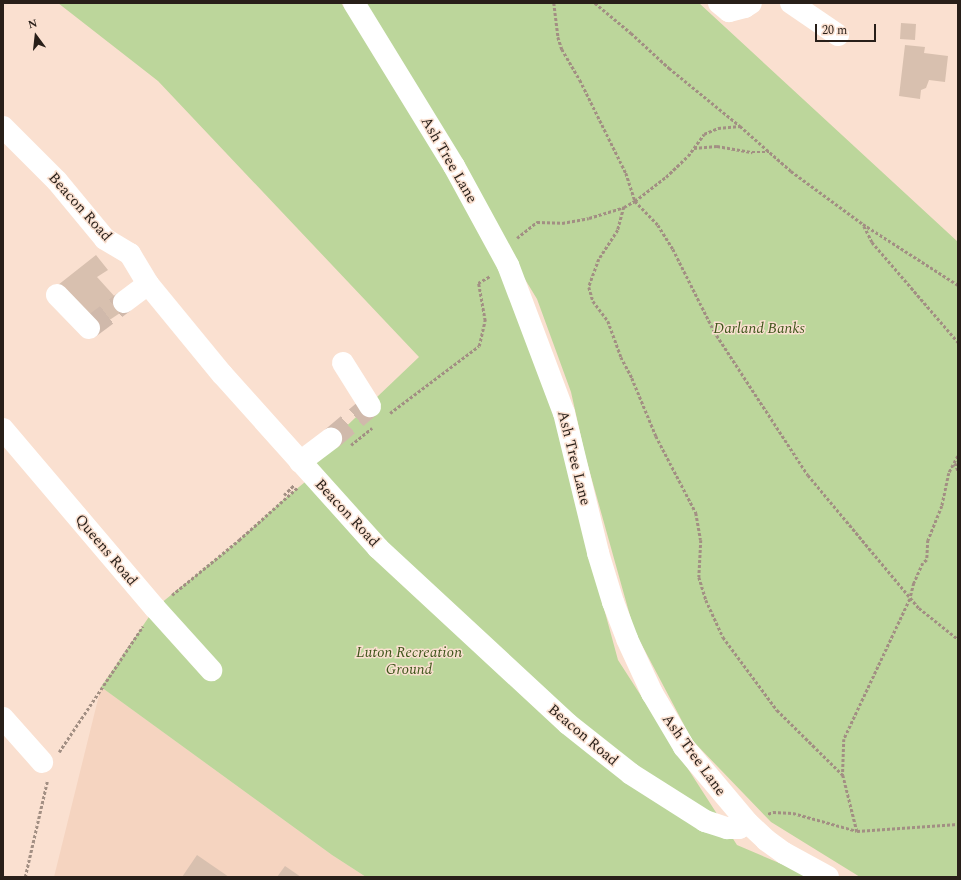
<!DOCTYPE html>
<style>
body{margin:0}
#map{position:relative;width:961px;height:880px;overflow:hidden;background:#fae0d0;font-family:Spectral,serif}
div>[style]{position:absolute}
.built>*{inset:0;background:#f5d4c0}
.green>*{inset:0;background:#bcd69b}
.building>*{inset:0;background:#d8c0af}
.minor-tunnel>*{height:22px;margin-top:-11px;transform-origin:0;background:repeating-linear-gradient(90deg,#d0b9ab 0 22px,transparent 0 33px)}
.path>*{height:2.5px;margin-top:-1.25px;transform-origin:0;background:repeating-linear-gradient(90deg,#a28f83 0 3px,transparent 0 5px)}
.minor>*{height:22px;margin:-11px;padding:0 11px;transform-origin:11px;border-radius:11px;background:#fff}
span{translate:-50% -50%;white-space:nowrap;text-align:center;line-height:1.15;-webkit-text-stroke:3px #fae0d0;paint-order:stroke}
.street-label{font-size:15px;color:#281f19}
.park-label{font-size:15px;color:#3f551b;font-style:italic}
.frame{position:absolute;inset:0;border:4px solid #281f19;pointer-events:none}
.north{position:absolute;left:16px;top:16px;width:40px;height:40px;-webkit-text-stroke:3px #fae0d0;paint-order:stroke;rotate:345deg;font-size:11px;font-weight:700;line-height:16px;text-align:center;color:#281f19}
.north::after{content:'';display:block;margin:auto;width:14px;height:18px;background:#281f19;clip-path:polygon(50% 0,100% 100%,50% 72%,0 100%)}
.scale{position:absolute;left:815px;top:24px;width:61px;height:18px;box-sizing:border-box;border:2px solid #281f19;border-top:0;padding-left:5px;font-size:12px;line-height:14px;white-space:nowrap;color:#281f19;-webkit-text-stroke:3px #fae0d0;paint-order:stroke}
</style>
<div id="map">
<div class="built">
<div style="clip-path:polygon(101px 687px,332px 855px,366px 877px,54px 877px)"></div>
</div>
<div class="green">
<div style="clip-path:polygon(58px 3px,341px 3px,454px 166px,552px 380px,578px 513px,618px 660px,737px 845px,812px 877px,366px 877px,332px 855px,101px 687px,155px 608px,239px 540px,283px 500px,321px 469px,312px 459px,419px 357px,158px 81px)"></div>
<div style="clip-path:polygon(357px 3px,699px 3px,958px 242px,958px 877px,860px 877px,771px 822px,692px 740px,634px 630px,585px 455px,571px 392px,537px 299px)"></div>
</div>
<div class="building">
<div style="clip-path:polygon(901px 23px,916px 24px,915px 40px,900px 39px)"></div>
<div style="clip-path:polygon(905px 45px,925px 47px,924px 53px,948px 56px,945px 82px,929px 80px,926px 88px,921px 90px,920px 99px,899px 96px)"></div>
<div style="clip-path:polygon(96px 255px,108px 270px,97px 277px,126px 309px,99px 327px,58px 285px)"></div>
<div style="clip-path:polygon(197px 855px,229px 877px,182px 877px)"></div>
<div style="clip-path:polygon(285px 866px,301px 877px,277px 877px)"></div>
</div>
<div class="minor-tunnel">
<div style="left:89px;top:328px;width:44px;rotate:-36.6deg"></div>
<div style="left:331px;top:439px;width:51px;rotate:-40.2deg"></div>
</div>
<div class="path">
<div style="left:554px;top:3px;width:34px;rotate:83deg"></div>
<div style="left:558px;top:37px;width:13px;rotate:72deg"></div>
<div style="left:562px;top:49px;width:36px;rotate:60deg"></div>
<div style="left:580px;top:80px;width:104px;rotate:63.7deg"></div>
<div style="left:626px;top:173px;width:29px;rotate:72deg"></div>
<div style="left:635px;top:201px;width:33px;rotate:46deg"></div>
<div style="left:658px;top:225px;width:28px;rotate:58deg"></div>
<div style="left:673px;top:249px;width:92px;rotate:63.4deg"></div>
<div style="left:714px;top:331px;width:172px;rotate:56.9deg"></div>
<div style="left:808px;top:475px;width:173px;rotate:50.2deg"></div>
<div style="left:919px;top:608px;width:50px;rotate:38.5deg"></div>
<div style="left:595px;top:3px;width:47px;rotate:39.8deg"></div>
<div style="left:631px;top:33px;width:52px;rotate:42.6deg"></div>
<div style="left:669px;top:68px;width:92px;rotate:39.2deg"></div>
<div style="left:740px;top:126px;width:68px;rotate:41.4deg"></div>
<div style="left:791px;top:171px;width:89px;rotate:36.4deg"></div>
<div style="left:863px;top:224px;width:113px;rotate:32.7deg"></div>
<div style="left:694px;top:148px;width:23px;rotate:-5deg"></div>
<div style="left:717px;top:146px;width:36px;rotate:10deg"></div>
<div style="left:752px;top:152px;width:17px"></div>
<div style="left:624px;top:207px;width:24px;rotate:105deg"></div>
<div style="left:618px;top:230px;width:35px;rotate:123deg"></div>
<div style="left:599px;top:259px;width:30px;rotate:110deg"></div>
<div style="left:589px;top:287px;width:15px;rotate:74deg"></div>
<div style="left:593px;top:301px;width:25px;rotate:53deg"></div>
<div style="left:608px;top:321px;width:38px;rotate:70deg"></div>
<div style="left:621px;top:357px;width:24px;rotate:62deg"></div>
<div style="left:632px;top:378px;width:63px;rotate:67.5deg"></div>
<div style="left:656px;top:436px;width:87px;rotate:62.5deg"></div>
<div style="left:696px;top:513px;width:27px;rotate:80deg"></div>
<div style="left:701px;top:540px;width:37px;rotate:93deg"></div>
<div style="left:699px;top:577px;width:24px;rotate:73deg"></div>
<div style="left:706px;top:600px;width:41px;rotate:65.3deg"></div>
<div style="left:723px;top:637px;width:91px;rotate:53.5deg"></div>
<div style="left:777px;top:710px;width:93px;rotate:44.6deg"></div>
<div style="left:864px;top:226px;width:18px;rotate:63deg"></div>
<div style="left:872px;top:242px;width:132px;rotate:49.3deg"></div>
<div style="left:517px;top:238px;width:26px;rotate:-39deg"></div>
<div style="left:537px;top:222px;width:25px;rotate:2deg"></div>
<div style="left:562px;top:223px;width:27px;rotate:-10deg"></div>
<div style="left:589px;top:218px;width:37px;rotate:-17deg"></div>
<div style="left:624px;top:207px;width:13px;rotate:-29deg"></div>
<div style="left:635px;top:201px;width:39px;rotate:-38deg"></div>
<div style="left:666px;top:177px;width:30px;rotate:-44deg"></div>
<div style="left:688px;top:156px;width:27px;rotate:-54deg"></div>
<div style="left:704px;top:134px;width:15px;rotate:-23deg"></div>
<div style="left:718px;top:128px;width:22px;rotate:-5deg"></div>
<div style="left:390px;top:413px;width:111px;rotate:-37deg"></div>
<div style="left:479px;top:346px;width:26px;rotate:-77deg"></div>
<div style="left:485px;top:321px;width:39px;rotate:-100deg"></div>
<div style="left:478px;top:283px;width:14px;rotate:-30deg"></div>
<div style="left:351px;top:445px;width:27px;rotate:-39deg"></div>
<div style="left:958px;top:456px;width:19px;rotate:118deg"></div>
<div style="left:949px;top:473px;width:34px;rotate:102deg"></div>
<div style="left:942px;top:506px;width:37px;rotate:112deg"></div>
<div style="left:928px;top:540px;width:20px;rotate:93deg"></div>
<div style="left:927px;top:560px;width:5px;rotate:143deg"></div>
<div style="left:923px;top:563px;width:22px;rotate:114deg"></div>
<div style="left:914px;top:583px;width:16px;rotate:104deg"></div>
<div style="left:910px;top:599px;width:155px;rotate:115.2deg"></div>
<div style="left:844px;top:739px;width:36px;rotate:92deg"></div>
<div style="left:843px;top:775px;width:58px;rotate:76deg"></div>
<div style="left:857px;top:831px;width:101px;rotate:-4deg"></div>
<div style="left:955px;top:463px;width:8px;rotate:67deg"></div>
<div style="left:284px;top:495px;width:14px;rotate:-45deg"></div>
<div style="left:172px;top:595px;width:87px;rotate:-39.4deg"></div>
<div style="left:239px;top:540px;width:78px;rotate:-41.9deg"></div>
<div style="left:59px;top:752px;width:151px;rotate:-56.3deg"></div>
<div style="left:768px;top:814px;width:5px;rotate:-22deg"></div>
<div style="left:773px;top:812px;width:20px;rotate:3deg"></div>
<div style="left:793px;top:813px;width:66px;rotate:15.7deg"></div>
<div style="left:25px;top:877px;width:98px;rotate:-77deg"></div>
</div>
<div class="minor">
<div style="left:354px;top:3px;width:191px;rotate:58.5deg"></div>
<div style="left:454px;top:166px;width:113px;rotate:61.4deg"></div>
<div style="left:508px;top:265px;width:158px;rotate:69.3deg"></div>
<div style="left:564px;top:413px;width:144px;rotate:76.3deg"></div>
<div style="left:598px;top:553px;width:51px;rotate:73deg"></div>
<div style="left:613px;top:602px;width:40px;rotate:69deg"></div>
<div style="left:627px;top:639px;width:60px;rotate:65.2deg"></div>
<div style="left:652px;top:693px;width:63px;rotate:59.3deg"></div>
<div style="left:684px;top:747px;width:99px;rotate:49.9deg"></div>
<div style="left:748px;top:823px;width:25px;rotate:43deg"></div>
<div style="left:766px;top:840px;width:22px;rotate:36deg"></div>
<div style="left:784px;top:853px;width:50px;rotate:28.6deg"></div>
<div style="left:719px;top:3px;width:13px;rotate:39deg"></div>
<div style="left:729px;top:11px;width:16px;rotate:-14deg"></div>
<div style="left:745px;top:7px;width:7px;rotate:-34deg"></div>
<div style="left:791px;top:3px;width:57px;rotate:34.2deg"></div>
<div style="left:3px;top:127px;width:76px;rotate:45deg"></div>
<div style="left:57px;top:181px;width:75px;rotate:50.4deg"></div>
<div style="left:105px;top:239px;width:29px;rotate:31deg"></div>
<div style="left:130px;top:254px;width:35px;rotate:59deg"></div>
<div style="left:148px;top:284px;width:117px;rotate:50.6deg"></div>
<div style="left:222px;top:374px;width:234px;rotate:48.1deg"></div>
<div style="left:378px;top:548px;width:259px;rotate:42.8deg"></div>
<div style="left:568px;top:724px;width:80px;rotate:38.4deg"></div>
<div style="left:631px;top:774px;width:88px;rotate:32.4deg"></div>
<div style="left:705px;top:821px;width:23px;rotate:18deg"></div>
<div style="left:727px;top:828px;width:12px"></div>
<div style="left:739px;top:828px;width:10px;rotate:-29deg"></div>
<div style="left:57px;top:295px;width:46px;rotate:45.9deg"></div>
<div style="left:124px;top:302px;width:30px;rotate:-37deg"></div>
<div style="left:343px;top:363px;width:51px;rotate:57.9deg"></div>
<div style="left:3px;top:429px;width:235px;rotate:49.7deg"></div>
<div style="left:155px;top:608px;width:84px;rotate:47.9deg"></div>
<div style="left:300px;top:462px;width:39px;rotate:-37deg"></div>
<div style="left:3px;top:718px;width:59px;rotate:48.4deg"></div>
</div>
<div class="street-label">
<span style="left:449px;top:160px;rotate:60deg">Ash Tree Lane</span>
<span style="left:80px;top:207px;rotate:48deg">Beacon Road</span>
<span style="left:574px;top:458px;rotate:76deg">Ash Tree Lane</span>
<span style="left:347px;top:513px;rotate:47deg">Beacon Road</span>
<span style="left:106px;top:550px;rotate:50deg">Queens Road</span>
<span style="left:583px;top:735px;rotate:40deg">Beacon Road</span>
<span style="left:694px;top:755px;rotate:54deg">Ash Tree Lane</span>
</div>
<div class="park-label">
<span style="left:759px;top:329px">Darland Banks</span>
<span style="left:409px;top:661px">Luton Recreation<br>Ground</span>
</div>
<div class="frame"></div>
<div class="north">N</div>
<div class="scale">20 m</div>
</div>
